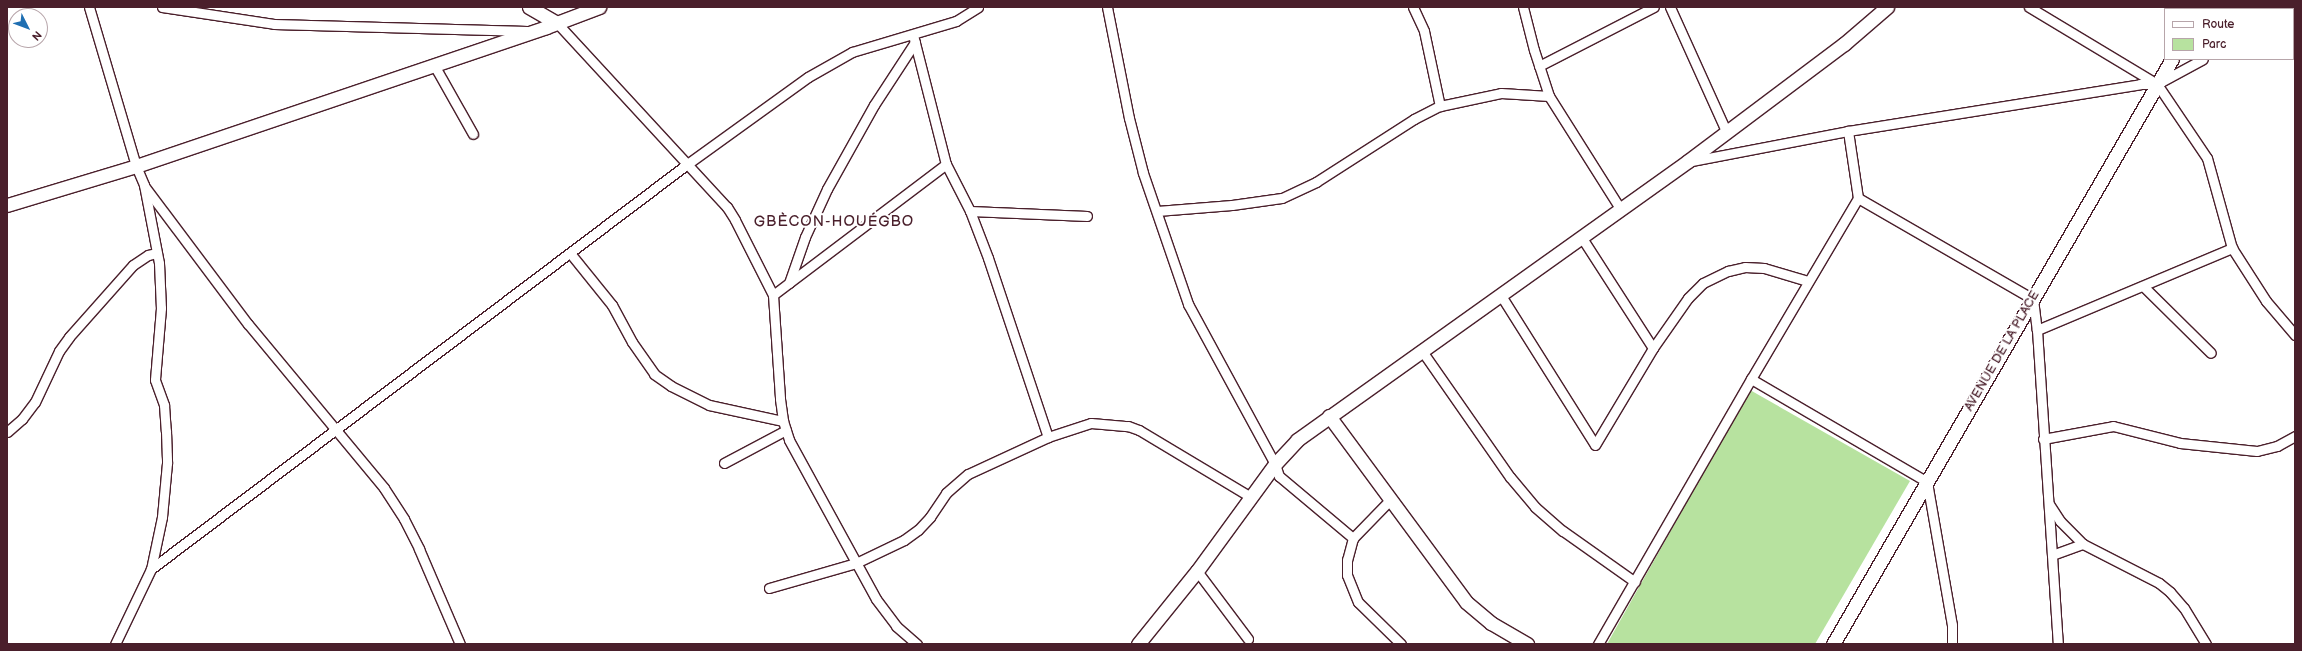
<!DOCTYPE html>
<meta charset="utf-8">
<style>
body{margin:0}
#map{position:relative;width:2302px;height:651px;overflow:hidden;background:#fff;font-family:"Balsamiq Sans",sans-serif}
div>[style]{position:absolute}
.green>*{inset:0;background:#b7e29f}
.roads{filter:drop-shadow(1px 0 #4a1f2b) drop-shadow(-1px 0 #4a1f2b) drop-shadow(0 1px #4a1f2b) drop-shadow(0 -1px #4a1f2b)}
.street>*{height:9px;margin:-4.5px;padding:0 4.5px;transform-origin:4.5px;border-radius:4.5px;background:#fff}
.secondary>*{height:13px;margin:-6.5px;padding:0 6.5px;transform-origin:6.5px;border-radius:6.5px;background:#fff}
span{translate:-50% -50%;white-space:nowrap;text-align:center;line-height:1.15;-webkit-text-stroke:4px #fff;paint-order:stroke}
.street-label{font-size:13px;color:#4a1f2b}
.quarter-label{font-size:15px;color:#4a1f2b;letter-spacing:1px}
.frame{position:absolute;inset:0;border:8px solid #4a1f2b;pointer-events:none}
.legend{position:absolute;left:2164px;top:8px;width:130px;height:52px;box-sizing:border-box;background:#fff;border:1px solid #b7a5aa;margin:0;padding:5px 7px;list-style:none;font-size:12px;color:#4a1f2b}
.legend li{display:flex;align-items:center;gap:8px;height:20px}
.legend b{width:20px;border:1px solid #b7a5aa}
.north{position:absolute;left:8px;top:8px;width:40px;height:40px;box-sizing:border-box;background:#fff;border:1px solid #b7a5aa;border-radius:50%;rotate:132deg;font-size:11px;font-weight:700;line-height:16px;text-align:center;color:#4a1f2b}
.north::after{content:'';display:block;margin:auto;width:14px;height:18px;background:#1f6fb2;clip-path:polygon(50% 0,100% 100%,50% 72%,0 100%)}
</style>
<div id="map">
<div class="green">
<div style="clip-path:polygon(1750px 390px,1910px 481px,1815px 644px,1607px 644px)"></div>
</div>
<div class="roads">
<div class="street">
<div style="left:89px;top:7px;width:166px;rotate:73.5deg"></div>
<div style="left:136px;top:166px;width:21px;rotate:67deg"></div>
<div style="left:144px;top:185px;width:79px;rotate:79.1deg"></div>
<div style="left:159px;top:263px;width:45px;rotate:87.5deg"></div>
<div style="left:161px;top:308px;width:72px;rotate:94.8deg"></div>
<div style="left:155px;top:380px;width:27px;rotate:70deg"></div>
<div style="left:164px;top:405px;width:26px;rotate:86deg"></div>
<div style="left:166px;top:431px;width:32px;rotate:88deg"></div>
<div style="left:167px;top:463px;width:54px;rotate:95.3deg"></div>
<div style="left:162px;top:517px;width:53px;rotate:101.9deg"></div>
<div style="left:151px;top:569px;width:83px;rotate:115.6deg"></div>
<div style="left:162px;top:7px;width:113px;rotate:8.6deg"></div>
<div style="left:274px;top:24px;width:253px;rotate:1.6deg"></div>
<div style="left:1107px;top:7px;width:113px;rotate:78.8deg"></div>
<div style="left:1129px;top:118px;width:57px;rotate:75.7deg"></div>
<div style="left:1143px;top:173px;width:139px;rotate:71deg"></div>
<div style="left:1188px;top:304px;width:182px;rotate:61.5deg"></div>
<div style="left:1275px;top:464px;width:13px;rotate:72deg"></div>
<div style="left:1279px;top:476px;width:97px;rotate:40deg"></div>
<div style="left:1413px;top:7px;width:26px;rotate:65deg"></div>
<div style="left:1424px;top:31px;width:77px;rotate:78deg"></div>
<div style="left:1523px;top:7px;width:44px;rotate:75.7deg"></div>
<div style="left:1534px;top:50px;width:48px;rotate:71.9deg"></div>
<div style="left:1549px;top:96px;width:135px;rotate:57.7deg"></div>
<div style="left:1670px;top:7px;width:136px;rotate:65.7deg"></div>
<div style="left:2029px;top:7px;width:149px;rotate:31deg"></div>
<div style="left:2157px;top:84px;width:89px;rotate:56deg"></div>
<div style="left:2207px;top:158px;width:93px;rotate:74.5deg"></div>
<div style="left:2232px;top:248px;width:63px;rotate:57.3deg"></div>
<div style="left:2266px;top:301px;width:45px;rotate:49.5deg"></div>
<div style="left:2293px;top:10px;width:2px;rotate:-27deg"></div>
<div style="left:557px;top:23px;width:251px;rotate:47.3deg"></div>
<div style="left:727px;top:207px;width:15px;rotate:58deg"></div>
<div style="left:735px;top:220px;width:84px;rotate:63.1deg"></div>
<div style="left:773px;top:295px;width:104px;rotate:86.1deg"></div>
<div style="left:780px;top:399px;width:22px;rotate:82deg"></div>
<div style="left:783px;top:421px;width:20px;rotate:72deg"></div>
<div style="left:789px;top:440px;width:181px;rotate:61.3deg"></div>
<div style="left:876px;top:599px;width:34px;rotate:53deg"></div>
<div style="left:896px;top:626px;width:28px;rotate:41deg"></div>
<div style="left:913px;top:35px;width:133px;rotate:75.7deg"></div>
<div style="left:946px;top:164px;width:53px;rotate:62.9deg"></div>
<div style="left:970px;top:211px;width:50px;rotate:69deg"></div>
<div style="left:988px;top:258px;width:189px;rotate:71.5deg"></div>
<div style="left:434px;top:65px;width:79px;rotate:60.5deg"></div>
<div style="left:1539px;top:66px;width:129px;rotate:-27.2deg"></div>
<div style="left:1692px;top:161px;width:159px;rotate:-10.9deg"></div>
<div style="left:1848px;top:131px;width:296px;rotate:-9.1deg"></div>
<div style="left:2140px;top:84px;width:17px"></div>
<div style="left:2157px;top:84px;width:52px;rotate:-28.5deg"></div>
<div style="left:145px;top:187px;width:171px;rotate:53.1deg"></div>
<div style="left:248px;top:324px;width:213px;rotate:50.3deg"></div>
<div style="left:384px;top:488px;width:37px;rotate:57deg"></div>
<div style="left:404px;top:519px;width:34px;rotate:63deg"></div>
<div style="left:419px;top:549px;width:103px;rotate:66.7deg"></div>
<div style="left:1858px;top:198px;width:202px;rotate:30deg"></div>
<div style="left:2033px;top:299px;width:31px;rotate:83deg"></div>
<div style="left:2037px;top:330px;width:315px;rotate:86.2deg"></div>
<div style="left:970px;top:211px;width:117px;rotate:2.4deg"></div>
<div style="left:1157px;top:211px;width:75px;rotate:-4.6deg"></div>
<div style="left:1232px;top:205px;width:50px;rotate:-8deg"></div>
<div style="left:1282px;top:198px;width:38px;rotate:-25deg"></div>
<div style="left:1316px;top:182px;width:117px;rotate:-32.7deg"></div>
<div style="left:1414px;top:119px;width:29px;rotate:-27deg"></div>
<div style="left:1440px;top:106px;width:62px;rotate:-12deg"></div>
<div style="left:1501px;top:93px;width:48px;rotate:3.6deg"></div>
<div style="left:1582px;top:238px;width:131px;rotate:57.2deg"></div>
<div style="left:570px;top:253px;width:67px;rotate:51.1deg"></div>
<div style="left:612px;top:305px;width:42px;rotate:61.6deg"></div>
<div style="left:632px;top:342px;width:39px;rotate:55deg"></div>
<div style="left:654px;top:374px;width:21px;rotate:35deg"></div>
<div style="left:671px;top:386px;width:42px;rotate:26.6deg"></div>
<div style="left:709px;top:405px;width:76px;rotate:12.2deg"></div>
<div style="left:789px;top:283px;width:49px;rotate:-70.8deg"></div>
<div style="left:805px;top:237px;width:53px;rotate:-65.4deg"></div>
<div style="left:827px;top:189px;width:96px;rotate:-60.8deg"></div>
<div style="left:874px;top:105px;width:75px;rotate:-56.9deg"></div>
<div style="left:2143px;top:286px;width:95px;rotate:44.6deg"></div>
<div style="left:1500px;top:294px;width:178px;rotate:57.8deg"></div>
<div style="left:1595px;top:445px;width:113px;rotate:-59.1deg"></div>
<div style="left:1653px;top:348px;width:61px;rotate:-55deg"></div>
<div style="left:1688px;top:298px;width:21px;rotate:-45deg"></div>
<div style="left:1703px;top:283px;width:28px;rotate:-26deg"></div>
<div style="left:1728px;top:271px;width:17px;rotate:-13deg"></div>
<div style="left:1745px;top:267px;width:19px;rotate:3deg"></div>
<div style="left:1764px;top:268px;width:46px;rotate:16.5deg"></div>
<div style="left:773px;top:295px;width:217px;rotate:-37.1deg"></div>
<div style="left:2037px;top:330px;width:212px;rotate:-22.8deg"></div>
<div style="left:1422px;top:351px;width:154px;rotate:55.1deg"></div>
<div style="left:1510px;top:477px;width:39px;rotate:50deg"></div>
<div style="left:1535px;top:507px;width:37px;rotate:41deg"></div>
<div style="left:1563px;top:531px;width:88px;rotate:35.3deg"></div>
<div style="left:1751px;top:379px;width:204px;rotate:30.3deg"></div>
<div style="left:1927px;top:482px;width:145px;rotate:80.1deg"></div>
<div style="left:1952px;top:625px;width:19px;rotate:90deg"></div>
<div style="left:7px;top:432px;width:20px;rotate:-41deg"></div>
<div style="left:22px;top:419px;width:21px;rotate:-53deg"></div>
<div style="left:35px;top:402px;width:56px;rotate:-64.8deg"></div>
<div style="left:59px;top:351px;width:17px;rotate:-54deg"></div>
<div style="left:69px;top:337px;width:96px;rotate:-48.4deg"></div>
<div style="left:133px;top:265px;width:18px;rotate:-34deg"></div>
<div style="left:148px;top:255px;width:9px;rotate:-13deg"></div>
<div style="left:2043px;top:439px;width:71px;rotate:-10.5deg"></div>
<div style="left:2113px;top:426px;width:69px;rotate:14.2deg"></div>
<div style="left:2180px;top:443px;width:77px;rotate:5.9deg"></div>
<div style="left:2257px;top:451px;width:21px;rotate:-14deg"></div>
<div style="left:2277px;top:446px;width:21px;rotate:-29deg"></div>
<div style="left:724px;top:463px;width:70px;rotate:-28deg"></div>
<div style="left:1390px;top:500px;width:53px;rotate:134.2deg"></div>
<div style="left:1353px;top:538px;width:23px;rotate:105deg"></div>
<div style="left:1347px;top:560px;width:15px;rotate:90deg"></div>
<div style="left:1347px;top:575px;width:29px;rotate:68deg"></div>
<div style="left:1358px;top:602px;width:60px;rotate:44.3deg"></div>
<div style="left:2049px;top:504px;width:20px;rotate:57deg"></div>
<div style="left:2060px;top:521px;width:33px;rotate:45deg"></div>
<div style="left:2083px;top:544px;width:85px;rotate:27.2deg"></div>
<div style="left:2159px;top:583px;width:14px;rotate:39deg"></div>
<div style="left:2170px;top:592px;width:21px;rotate:49deg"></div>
<div style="left:2184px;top:608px;width:42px;rotate:58.6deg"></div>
<div style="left:2052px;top:555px;width:33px;rotate:-20deg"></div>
<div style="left:151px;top:569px;width:670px;rotate:-37.06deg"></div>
<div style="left:686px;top:165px;width:150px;rotate:-35.8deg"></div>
<div style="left:808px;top:77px;width:51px;rotate:-29.6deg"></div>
<div style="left:852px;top:52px;width:109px;rotate:-16.6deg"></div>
<div style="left:956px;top:21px;width:26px;rotate:-32deg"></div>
<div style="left:1197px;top:571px;width:85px;rotate:53.1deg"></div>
<div style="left:769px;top:588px;width:91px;rotate:-16deg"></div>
<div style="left:856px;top:563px;width:53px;rotate:-25.6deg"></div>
<div style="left:904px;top:540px;width:17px;rotate:-36deg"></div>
<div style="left:918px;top:530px;width:18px;rotate:-47deg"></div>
<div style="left:930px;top:517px;width:29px;rotate:-56deg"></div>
<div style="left:946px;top:493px;width:29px;rotate:-41deg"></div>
<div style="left:968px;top:474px;width:88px;rotate:-24.8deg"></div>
<div style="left:1048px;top:437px;width:45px;rotate:-18deg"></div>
<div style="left:1091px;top:423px;width:37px;rotate:5deg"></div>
<div style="left:1128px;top:426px;width:12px;rotate:20deg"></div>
<div style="left:1139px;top:430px;width:131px;rotate:30.9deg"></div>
<div style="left:1598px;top:644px;width:306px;rotate:-60deg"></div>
<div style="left:1751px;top:379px;width:210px;rotate:-59.4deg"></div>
<div style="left:1858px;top:198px;width:68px;rotate:-98.5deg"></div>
</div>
<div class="secondary">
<div style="left:529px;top:7px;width:32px;rotate:30deg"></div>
<div style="left:2201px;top:9px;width:2px;rotate:-63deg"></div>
<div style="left:7px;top:205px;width:135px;rotate:-16.8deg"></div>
<div style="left:136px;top:166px;width:433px;rotate:-18.7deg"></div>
<div style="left:546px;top:27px;width:57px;rotate:-20.7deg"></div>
<div style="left:1329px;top:416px;width:231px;rotate:53.6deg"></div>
<div style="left:1466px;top:602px;width:33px;rotate:40deg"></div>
<div style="left:1491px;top:623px;width:42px;rotate:30.3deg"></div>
<div style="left:1138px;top:644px;width:94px;rotate:-51.1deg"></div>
<div style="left:1197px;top:571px;width:132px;rotate:-53.9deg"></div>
<div style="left:1275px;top:464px;width:33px;rotate:-47deg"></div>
<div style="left:1297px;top:440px;width:480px;rotate:-35.5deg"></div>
<div style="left:1688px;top:161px;width:195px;rotate:-36.9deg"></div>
<div style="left:1844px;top:44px;width:57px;rotate:-40.7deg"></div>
<div style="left:1833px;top:644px;width:676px;rotate:-59.91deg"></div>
</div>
</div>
<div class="street-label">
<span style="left:2002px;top:351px;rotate:-60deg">AVENUE DE LA PLACE</span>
</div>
<div class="quarter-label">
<span style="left:834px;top:222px">GBÈCON-HOUÉGBO</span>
</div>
<div class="frame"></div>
<ul class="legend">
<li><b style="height:5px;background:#fff"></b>Route</li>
<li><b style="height:11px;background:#b7e29f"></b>Parc</li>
</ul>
<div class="north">N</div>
</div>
